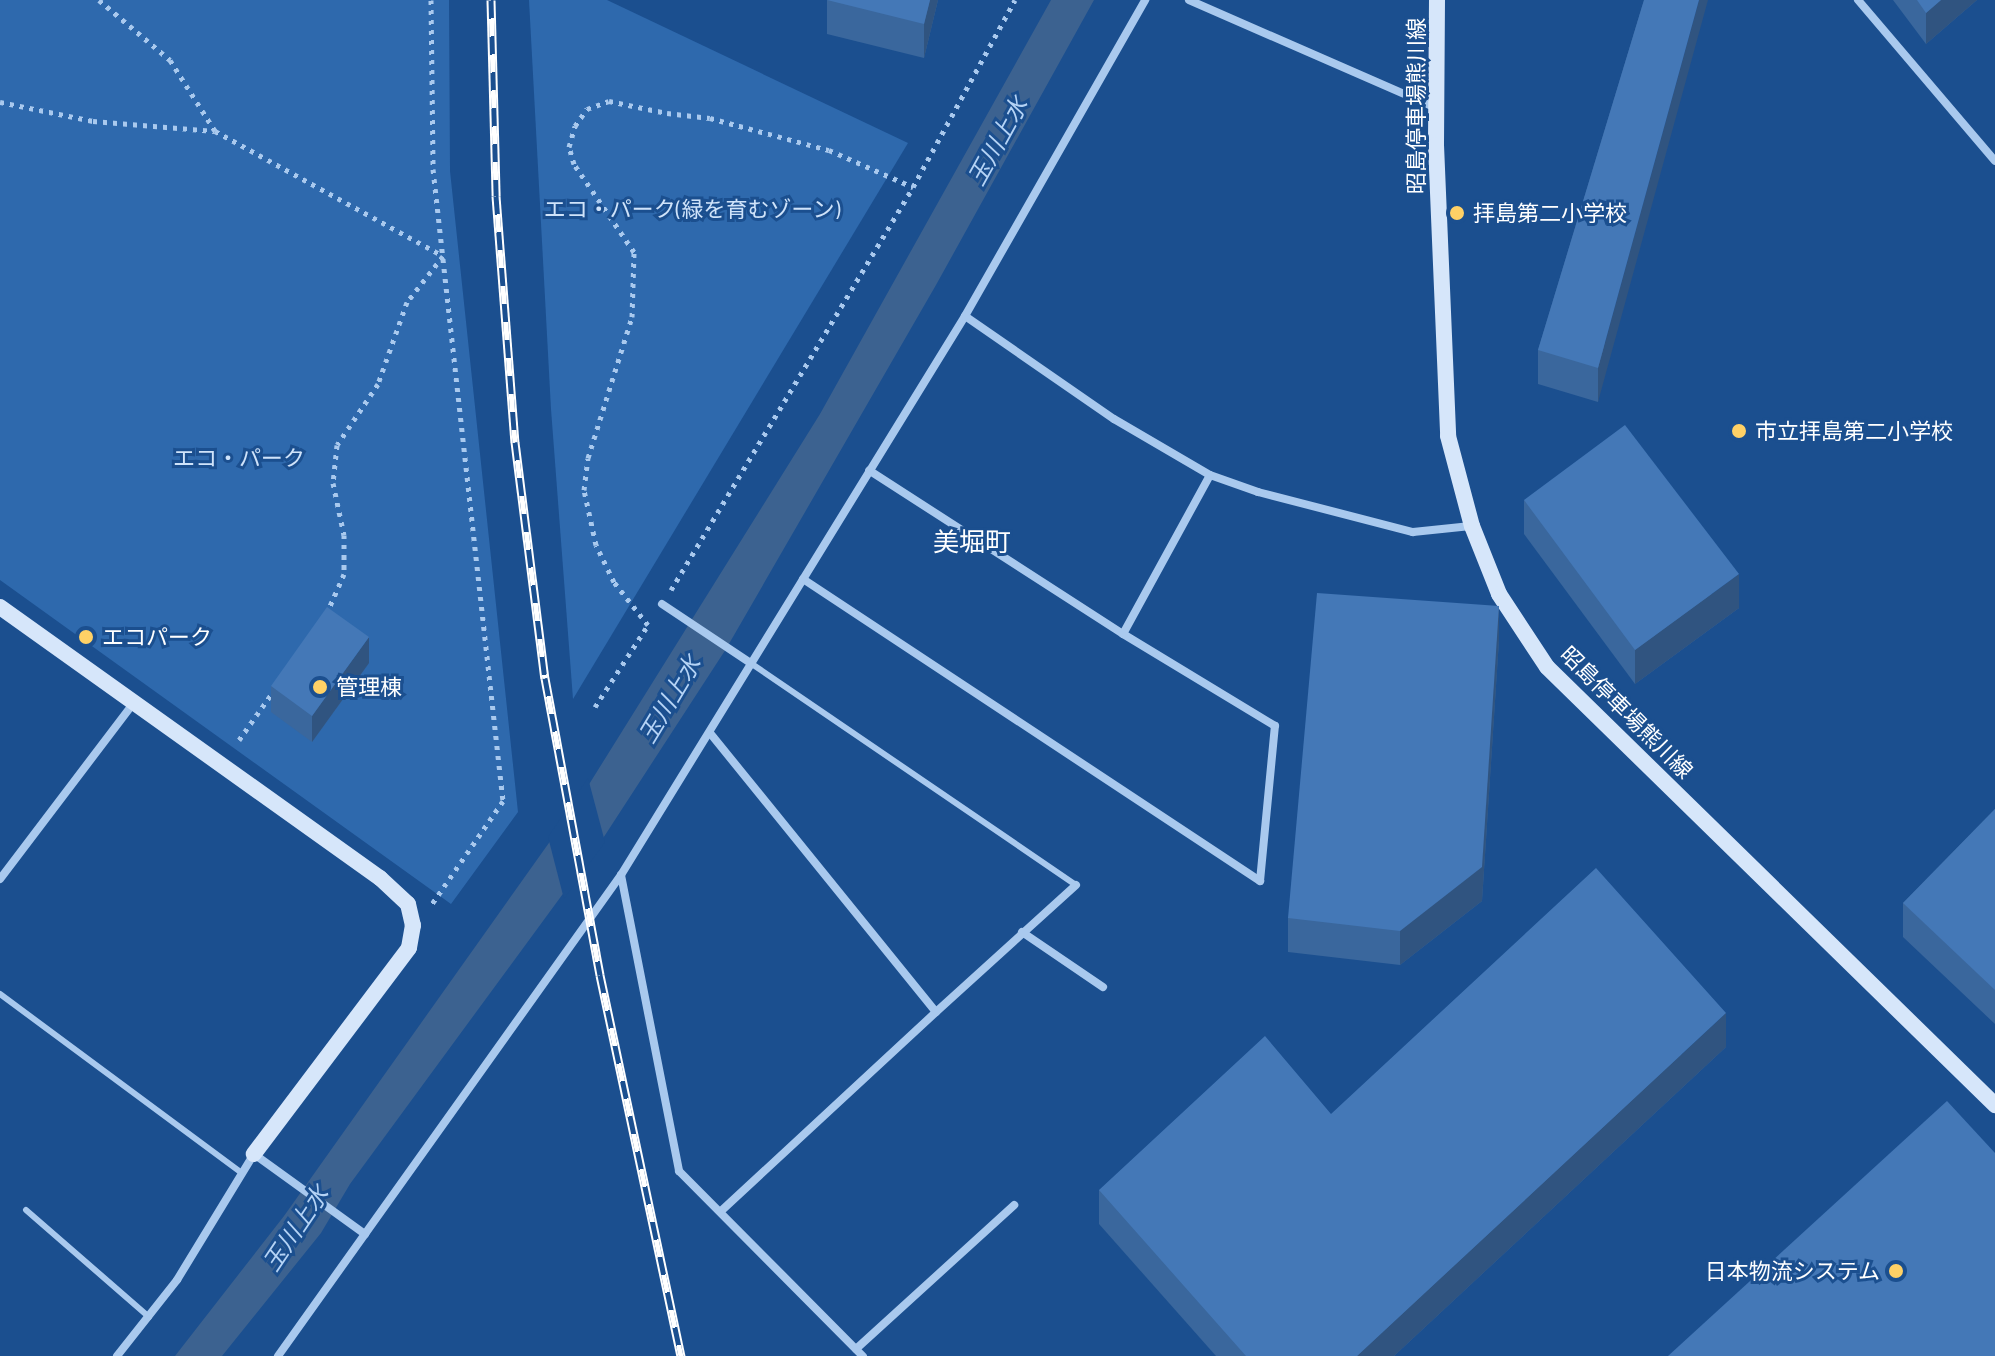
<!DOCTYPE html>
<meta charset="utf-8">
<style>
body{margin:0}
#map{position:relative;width:1995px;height:1356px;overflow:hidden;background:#1b4f8f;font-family:Barlow,"Noto Sans JP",sans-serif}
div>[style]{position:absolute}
.green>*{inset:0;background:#2e69ad}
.water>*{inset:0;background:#3c6290}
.pier>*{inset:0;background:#1b4f8f}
.path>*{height:5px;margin-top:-2.5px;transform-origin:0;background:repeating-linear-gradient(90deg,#a9c9ee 0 4px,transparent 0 10px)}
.lane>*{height:6px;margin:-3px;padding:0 3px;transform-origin:3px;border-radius:3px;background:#a9c9ee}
.street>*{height:8px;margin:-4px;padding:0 4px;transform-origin:4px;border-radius:4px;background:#a9c9ee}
.secondary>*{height:16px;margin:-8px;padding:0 8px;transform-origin:8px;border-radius:8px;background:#d6e6fa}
.rail>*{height:9px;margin-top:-4.5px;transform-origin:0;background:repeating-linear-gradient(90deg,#1b4f8f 0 18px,#fff 0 36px);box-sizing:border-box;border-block:2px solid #fff}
.wall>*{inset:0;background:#3a679d}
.shaded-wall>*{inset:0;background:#305480}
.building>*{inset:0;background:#4478b7}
.dots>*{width:22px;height:22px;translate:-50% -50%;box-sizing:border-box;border:4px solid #1b4f8f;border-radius:50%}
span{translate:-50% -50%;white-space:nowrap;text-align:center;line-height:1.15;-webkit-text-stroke:6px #1b4f8f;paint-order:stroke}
.street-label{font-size:22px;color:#fff}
.park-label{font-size:22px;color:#cfe3fa}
.poi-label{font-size:22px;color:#fff}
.left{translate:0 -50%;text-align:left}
.right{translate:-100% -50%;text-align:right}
.water-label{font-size:24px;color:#b5d3f5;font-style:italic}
.quarter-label{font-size:26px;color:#fff}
</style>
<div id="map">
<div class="green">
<div style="clip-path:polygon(0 0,449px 0,450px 171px,518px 812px,451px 904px,0 580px)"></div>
<div style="clip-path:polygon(529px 0,607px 0,908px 143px,573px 699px,551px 409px)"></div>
</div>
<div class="water">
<div style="clip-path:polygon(1051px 0,1094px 0,936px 285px,726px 649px,598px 846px,350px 1184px,321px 1233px,222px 1356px,175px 1356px,284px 1216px,578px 802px,820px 414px)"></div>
</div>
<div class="pier">
<div style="clip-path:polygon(588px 778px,605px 842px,564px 899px,548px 837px)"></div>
</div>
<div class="path">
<div style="left:99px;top:0;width:93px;rotate:40.2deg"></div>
<div style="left:170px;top:60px;width:84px;rotate:57.6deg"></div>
<div style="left:431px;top:0;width:169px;rotate:89.3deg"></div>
<div style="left:433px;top:169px;width:636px;rotate:83.68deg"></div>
<div style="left:503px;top:801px;width:125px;rotate:124.6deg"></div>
<div style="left:0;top:102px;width:95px;rotate:11.5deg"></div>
<div style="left:93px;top:121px;width:122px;rotate:4.7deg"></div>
<div style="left:215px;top:131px;width:260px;rotate:28.7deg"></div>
<div style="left:443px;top:256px;width:58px;rotate:128deg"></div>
<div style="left:407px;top:302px;width:87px;rotate:109.5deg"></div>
<div style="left:378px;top:384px;width:73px;rotate:123.9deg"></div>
<div style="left:337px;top:445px;width:38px;rotate:96deg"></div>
<div style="left:333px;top:483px;width:53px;rotate:78.1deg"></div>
<div style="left:344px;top:535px;width:39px;rotate:90deg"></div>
<div style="left:344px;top:574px;width:45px;rotate:113.7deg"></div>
<div style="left:671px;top:590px;width:470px;rotate:-59deg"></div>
<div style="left:913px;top:187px;width:213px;rotate:-61.4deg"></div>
<div style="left:648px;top:625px;width:55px;rotate:-128.3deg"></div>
<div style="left:614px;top:582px;width:41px;rotate:-115.9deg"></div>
<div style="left:596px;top:545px;width:56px;rotate:-102.3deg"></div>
<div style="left:584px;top:490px;width:32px;rotate:-83deg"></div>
<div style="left:588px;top:458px;width:148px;rotate:-72.7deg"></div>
<div style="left:632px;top:317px;width:65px;rotate:-88.2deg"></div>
<div style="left:634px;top:252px;width:107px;rotate:-124.3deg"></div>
<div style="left:574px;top:164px;width:18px;rotate:-106deg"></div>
<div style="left:569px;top:147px;width:22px;rotate:-74deg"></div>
<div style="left:575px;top:126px;width:21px;rotate:-55deg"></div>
<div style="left:587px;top:109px;width:23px;rotate:-20deg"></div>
<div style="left:609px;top:101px;width:59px;rotate:11.7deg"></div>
<div style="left:667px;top:113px;width:43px;rotate:6.6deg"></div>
<div style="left:710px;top:118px;width:123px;rotate:15.1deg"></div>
<div style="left:829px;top:150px;width:92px;rotate:23.8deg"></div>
<div style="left:595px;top:707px;width:98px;rotate:-57.1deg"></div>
<div style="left:239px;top:740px;width:62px;rotate:-54.8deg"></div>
</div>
<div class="lane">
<div style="left:752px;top:664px;width:392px;rotate:34.3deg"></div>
<div style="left:0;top:994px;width:301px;rotate:36.5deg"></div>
<div style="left:26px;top:1210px;width:163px;rotate:41deg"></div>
</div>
<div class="street">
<div style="left:1189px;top:0;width:272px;rotate:23.6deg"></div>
<div style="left:1858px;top:0;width:211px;rotate:49.6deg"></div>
<div style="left:965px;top:316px;width:181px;rotate:34.7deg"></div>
<div style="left:1114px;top:419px;width:111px;rotate:30.3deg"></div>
<div style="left:1210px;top:475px;width:51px;rotate:19.5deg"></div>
<div style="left:1258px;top:492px;width:160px;rotate:14.5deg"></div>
<div style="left:1413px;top:532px;width:58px;rotate:-5.9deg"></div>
<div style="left:803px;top:579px;width:548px;rotate:33.46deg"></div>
<div style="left:1260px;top:881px;width:156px;rotate:-84.5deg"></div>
<div style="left:1275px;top:726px;width:178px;rotate:-148.8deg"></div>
<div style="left:1123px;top:634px;width:302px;rotate:-147.2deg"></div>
<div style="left:662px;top:604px;width:108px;rotate:33.7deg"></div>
<div style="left:1123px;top:634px;width:181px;rotate:-61.3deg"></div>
<div style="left:710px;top:733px;width:359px;rotate:51deg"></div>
<div style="left:936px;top:1012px;width:294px;rotate:137.2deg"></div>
<div style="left:621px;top:875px;width:302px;rotate:78.9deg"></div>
<div style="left:679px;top:1171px;width:261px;rotate:45.2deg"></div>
<div style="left:0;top:879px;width:218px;rotate:-52.8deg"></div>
<div style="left:1022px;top:932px;width:98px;rotate:34.2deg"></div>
<div style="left:936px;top:1012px;width:189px;rotate:-42.2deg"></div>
<div style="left:856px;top:1349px;width:214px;rotate:-42.3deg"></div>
<div style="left:117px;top:1356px;width:97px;rotate:-51.7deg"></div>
<div style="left:177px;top:1280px;width:148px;rotate:-58.6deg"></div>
<div style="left:254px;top:1154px;width:137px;rotate:35.8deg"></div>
<div style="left:278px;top:1356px;width:591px;rotate:-54.51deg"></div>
<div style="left:621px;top:875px;width:656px;rotate:-58.39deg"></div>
<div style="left:965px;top:316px;width:364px;rotate:-60.3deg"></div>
</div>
<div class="secondary">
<div style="left:1437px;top:0;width:145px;rotate:90.4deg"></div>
<div style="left:1436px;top:145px;width:291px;rotate:87.6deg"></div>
<div style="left:1448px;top:436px;width:93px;rotate:75.1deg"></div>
<div style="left:1472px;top:526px;width:73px;rotate:68.3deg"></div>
<div style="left:1499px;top:594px;width:87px;rotate:56.7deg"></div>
<div style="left:1547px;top:667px;width:627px;rotate:44.35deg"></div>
<div style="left:0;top:607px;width:467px;rotate:35.5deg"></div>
<div style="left:380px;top:878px;width:38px;rotate:43deg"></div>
<div style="left:408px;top:904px;width:22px;rotate:77deg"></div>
<div style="left:413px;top:925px;width:23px;rotate:100deg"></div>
<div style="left:409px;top:948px;width:258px;rotate:127deg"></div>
</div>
<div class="rail">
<div style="left:491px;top:0;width:196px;rotate:88.5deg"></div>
<div style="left:496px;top:196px;width:247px;rotate:85.6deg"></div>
<div style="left:515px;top:442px;width:238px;rotate:82.8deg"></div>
<div style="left:545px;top:678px;width:302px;rotate:79.5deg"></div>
<div style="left:600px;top:975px;width:390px;rotate:78deg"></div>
</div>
<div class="wall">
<div style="clip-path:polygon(827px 0,938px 0,924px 58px,827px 34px)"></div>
<div style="clip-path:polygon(1644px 0,1598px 402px,1538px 384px,1538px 350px)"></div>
<div style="clip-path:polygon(1893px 0,1977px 0,1926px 44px)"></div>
<div style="clip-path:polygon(1524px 500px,1739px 608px,1635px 684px,1524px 534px)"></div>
<div style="clip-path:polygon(1499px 640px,1482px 901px,1400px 965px,1288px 952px,1288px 918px)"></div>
<div style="clip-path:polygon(369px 663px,312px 742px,271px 712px,271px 686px)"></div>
<div style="clip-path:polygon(1995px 809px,1995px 1024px,1903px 937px,1903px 903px)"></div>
<div style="clip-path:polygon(1726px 1047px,1394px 1356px,1216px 1356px,1099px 1224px,1099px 1190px,1331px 1114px)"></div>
</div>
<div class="shaded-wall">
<div style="clip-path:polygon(930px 0,938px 0,924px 58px,924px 24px)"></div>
<div style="clip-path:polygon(1699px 0,1708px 0,1598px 402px,1598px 368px)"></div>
<div style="clip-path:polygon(1941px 0,1977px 0,1926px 44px,1926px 13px)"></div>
<div style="clip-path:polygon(1739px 574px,1739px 608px,1635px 684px,1635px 650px)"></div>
<div style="clip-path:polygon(1499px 606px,1499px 640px,1482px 901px,1400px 965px,1400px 931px)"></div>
<div style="clip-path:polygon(369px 637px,369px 663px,312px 742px,312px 716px)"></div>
<div style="clip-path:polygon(1726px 1013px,1726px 1047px,1394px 1356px,1357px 1356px)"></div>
</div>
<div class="building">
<div style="clip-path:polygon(827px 0,930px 0,924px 24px)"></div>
<div style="clip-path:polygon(1644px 0,1699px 0,1598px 368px,1538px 350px)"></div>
<div style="clip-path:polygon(1917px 0,1941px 0,1926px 13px)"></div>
<div style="clip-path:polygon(1625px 425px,1739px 574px,1635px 650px,1524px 500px)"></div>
<div style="clip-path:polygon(1317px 593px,1499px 606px,1482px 867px,1400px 931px,1288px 918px)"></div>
<div style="clip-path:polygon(327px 607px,369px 637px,312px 716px,271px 686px)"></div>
<div style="clip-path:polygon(1995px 809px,1995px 990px,1903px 903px)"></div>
<div style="clip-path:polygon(1596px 868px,1726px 1013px,1357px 1356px,1246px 1356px,1099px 1190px,1265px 1036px,1331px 1114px)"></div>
<div style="clip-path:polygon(1947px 1101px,1995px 1153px,1995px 1356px,1668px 1356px)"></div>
</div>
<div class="dots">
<div style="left:1457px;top:213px;background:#ffd166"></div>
<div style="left:1739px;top:431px;background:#ffd166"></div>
<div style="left:86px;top:637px;background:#ffd166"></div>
<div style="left:320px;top:687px;background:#ffd166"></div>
<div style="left:1896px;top:1271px;background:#ffd166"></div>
</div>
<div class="street-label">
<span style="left:1416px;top:106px;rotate:-90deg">昭島停車場熊川線</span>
<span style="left:1627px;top:712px;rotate:45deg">昭島停車場熊川線</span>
</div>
<div class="park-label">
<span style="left:692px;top:209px">エコ・パーク(緑を育むゾーン)</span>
<span style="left:239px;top:458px">エコ・パーク</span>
</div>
<div class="poi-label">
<span class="left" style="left:1473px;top:213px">拝島第二小学校</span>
<span class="left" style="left:1755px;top:431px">市立拝島第二小学校</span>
<span class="left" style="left:102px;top:637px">エコパーク</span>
<span class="left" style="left:336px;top:687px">管理棟</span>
<span class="right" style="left:1880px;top:1271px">日本物流システム</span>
</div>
<div class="water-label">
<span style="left:997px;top:141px;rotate:-61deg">玉川上水</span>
<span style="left:669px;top:699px;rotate:-59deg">玉川上水</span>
<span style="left:295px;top:1228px;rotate:-56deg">玉川上水</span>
</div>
<div class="quarter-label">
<span style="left:972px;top:541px">美堀町</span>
</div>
</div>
